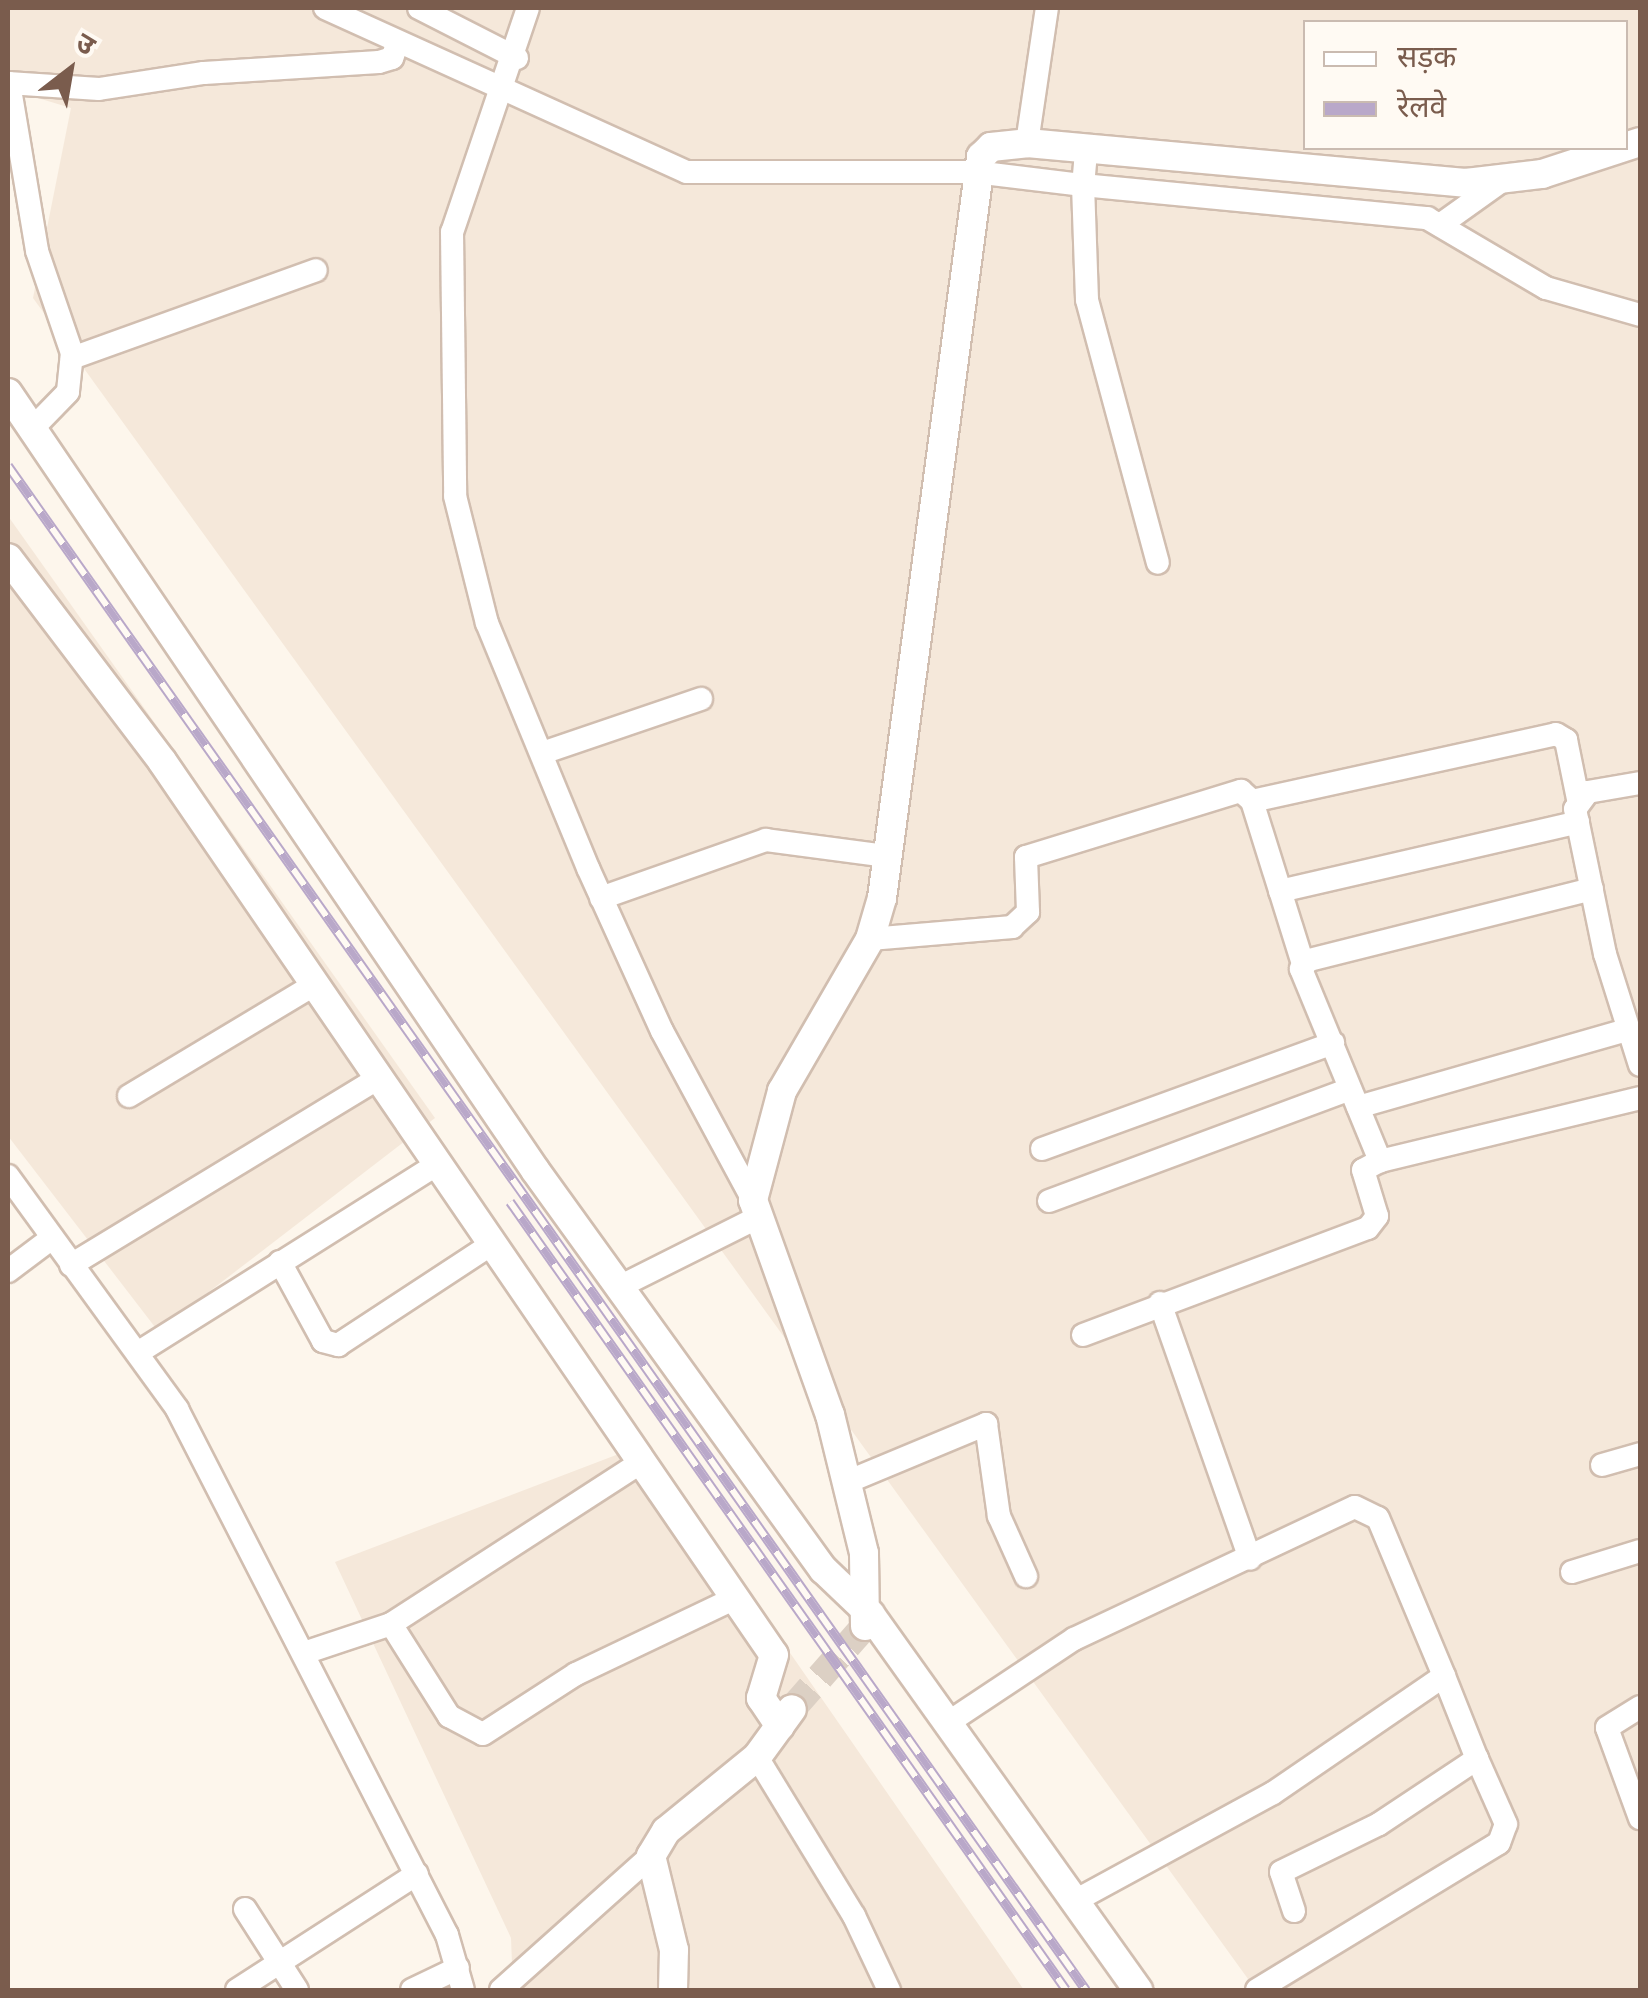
<!DOCTYPE html>
<meta charset="utf-8">
<style>
body{margin:0}
#map{position:relative;width:1648px;height:1998px;overflow:hidden;background:#fdf6ec;font-family:Karla,"Noto Sans Devanagari",sans-serif}
div>[style]{position:absolute}
.residential>*{inset:0;background:#f5e8da}
.tertiary-tunnel>*{height:28px;margin-top:-14px;transform-origin:0;background:repeating-linear-gradient(90deg,#dcd0c4 0 28px,transparent 0 42px)}
.roads{filter:drop-shadow(2px 0 #d1beb0) drop-shadow(-2px 0 #d1beb0) drop-shadow(0 2px #d1beb0) drop-shadow(0 -2px #d1beb0)}
.minor>*{height:22px;margin:-11px;padding:0 11px;transform-origin:11px;border-radius:11px;background:#fff}
.tertiary>*{height:28px;margin:-14px;padding:0 14px;transform-origin:14px;border-radius:14px;background:#fff}
.rail>*{height:10px;margin-top:-5px;transform-origin:0;background:repeating-linear-gradient(90deg,#fffaf3 0 19px,#b9a8c9 0 38px);box-sizing:border-box;border-block:2px solid #b9a8c9}
span{translate:-50% -50%;white-space:nowrap;text-align:center;line-height:1.15;-webkit-text-stroke:10px #fffaf3;paint-order:stroke}
.frame{position:absolute;inset:0;border:10px solid #7a5c4d;pointer-events:none}
.legend{position:absolute;left:1303px;top:20px;width:325px;height:130px;box-sizing:border-box;background:#fffaf3;border:2px solid #cabbb1;margin:0;padding:12px 18px;list-style:none;font-size:30px;color:#7a5c4d}
.legend li{display:flex;align-items:center;gap:20px;height:50px}
.legend b{width:50px;border:2px solid #cabbb1}
.north{position:absolute;left:20px;top:20px;width:100px;height:100px;-webkit-text-stroke:8px #fffaf3;paint-order:stroke;rotate:31deg;font-size:28px;font-weight:700;line-height:40px;text-align:center;color:#7a5c4d}
.north::after{content:'';display:block;margin:auto;width:35px;height:45px;background:#7a5c4d;clip-path:polygon(50% 0,100% 100%,50% 72%,0 100%)}
</style>
<div id="map">
<div class="residential">
<div style="clip-path:polygon(evenodd,8px 8px,1640px 8px,1640px 1990px,1256px 1990px,33px 298px,71px 108px,8px 89px,8px 8px,1306px 22px,1626px 22px,1626px 148px,1306px 148px,1306px 22px)"></div>
<div style="clip-path:polygon(8px 516px,435px 1118px,158px 1331px,8px 1136px)"></div>
<div style="clip-path:polygon(645px 1444px,1024px 1990px,513px 1990px,511px 1938px,335px 1562px)"></div>
</div>
<div class="tertiary-tunnel">
<div style="left:792px;top:1709px;width:111px;rotate:-48.7deg"></div>
</div>
<div class="roads">
<div class="minor">
<div style="left:325px;top:8px;width:397px;rotate:24.4deg"></div>
<div style="left:687px;top:172px;width:288px"></div>
<div style="left:975px;top:172px;width:109px;rotate:6.9deg"></div>
<div style="left:1083px;top:185px;width:115px;rotate:88deg"></div>
<div style="left:1087px;top:300px;width:272px;rotate:74.9deg"></div>
<div style="left:419px;top:8px;width:110px;rotate:27deg"></div>
<div style="left:528px;top:8px;width:237px;rotate:108.7deg"></div>
<div style="left:452px;top:232px;width:264px;rotate:89.3deg"></div>
<div style="left:455px;top:496px;width:131px;rotate:75.9deg"></div>
<div style="left:487px;top:623px;width:265px;rotate:67.6deg"></div>
<div style="left:588px;top:868px;width:179px;rotate:65.6deg"></div>
<div style="left:662px;top:1031px;width:192px;rotate:61.7deg"></div>
<div style="left:8px;top:83px;width:91px;rotate:3.8deg"></div>
<div style="left:99px;top:89px;width:106px;rotate:-8.7deg"></div>
<div style="left:204px;top:73px;width:175px;rotate:-3.6deg"></div>
<div style="left:379px;top:62px;width:14px;rotate:-17deg"></div>
<div style="left:392px;top:58px;width:17px;rotate:-69deg"></div>
<div style="left:9px;top:83px;width:170px;rotate:80.5deg"></div>
<div style="left:37px;top:251px;width:108px;rotate:71.1deg"></div>
<div style="left:72px;top:353px;width:39px;rotate:96deg"></div>
<div style="left:68px;top:392px;width:52px;rotate:134.2deg"></div>
<div style="left:1027px;top:143px;width:136px;rotate:-81.6deg"></div>
<div style="left:1086px;top:152px;width:33px;rotate:95deg"></div>
<div style="left:1083px;top:185px;width:346px;rotate:5.5deg"></div>
<div style="left:1427px;top:218px;width:138px;rotate:30.5deg"></div>
<div style="left:1546px;top:288px;width:98px;rotate:16deg"></div>
<div style="left:1440px;top:225px;width:77px;rotate:-35.5deg"></div>
<div style="left:72px;top:358px;width:259px;rotate:-19.8deg"></div>
<div style="left:542px;top:753px;width:168px;rotate:-18.8deg"></div>
<div style="left:1640px;top:783px;width:53px;rotate:170.2deg"></div>
<div style="left:1588px;top:792px;width:21px;rotate:127deg"></div>
<div style="left:1575px;top:809px;width:148px;rotate:78.3deg"></div>
<div style="left:1605px;top:954px;width:116px;rotate:72.5deg"></div>
<div style="left:1252px;top:801px;width:311px;rotate:-12.4deg"></div>
<div style="left:1556px;top:734px;width:12px;rotate:31deg"></div>
<div style="left:1566px;top:740px;width:60px;rotate:78.5deg"></div>
<div style="left:1592px;top:889px;width:292px;rotate:165.9deg"></div>
<div style="left:1309px;top:960px;width:12px;rotate:132deg"></div>
<div style="left:1301px;top:969px;width:208px;rotate:67.6deg"></div>
<div style="left:1380px;top:1161px;width:268px;rotate:-13.6deg"></div>
<div style="left:1280px;top:891px;width:306px;rotate:-13deg"></div>
<div style="left:601px;top:898px;width:175px;rotate:-19.4deg"></div>
<div style="left:766px;top:840px;width:121px;rotate:7.6deg"></div>
<div style="left:870px;top:939px;width:143px;rotate:-4.8deg"></div>
<div style="left:1012px;top:927px;width:22px;rotate:-43deg"></div>
<div style="left:1028px;top:912px;width:55px;rotate:-92.1deg"></div>
<div style="left:1026px;top:857px;width:225px;rotate:-17.1deg"></div>
<div style="left:1241px;top:791px;width:15px;rotate:42deg"></div>
<div style="left:1252px;top:801px;width:171px;rotate:72.6deg"></div>
<div style="left:129px;top:1096px;width:216px;rotate:-31deg"></div>
<div style="left:1358px;top:1107px;width:280px;rotate:-16deg"></div>
<div style="left:1042px;top:1149px;width:310px;rotate:-20deg"></div>
<div style="left:8px;top:1176px;width:288px;rotate:54deg"></div>
<div style="left:177px;top:1409px;width:591px;rotate:62.83deg"></div>
<div style="left:447px;top:1935px;width:57px;rotate:73.8deg"></div>
<div style="left:1049px;top:1201px;width:321px;rotate:-20.4deg"></div>
<div style="left:280px;top:1262px;width:90px;rotate:61.4deg"></div>
<div style="left:323px;top:1341px;width:16px;rotate:15deg"></div>
<div style="left:338px;top:1345px;width:182px;rotate:-33.3deg"></div>
<div style="left:71px;top:1265px;width:358px;rotate:-31.3deg"></div>
<div style="left:8px;top:1271px;width:55px;rotate:-36.9deg"></div>
<div style="left:619px;top:1287px;width:157px;rotate:-26.6deg"></div>
<div style="left:1160px;top:1303px;width:271px;rotate:70.6deg"></div>
<div style="left:1083px;top:1335px;width:304px;rotate:-20.6deg"></div>
<div style="left:1368px;top:1228px;width:15px;rotate:-53deg"></div>
<div style="left:1377px;top:1216px;width:48px;rotate:-106.9deg"></div>
<div style="left:1363px;top:1170px;width:19px;rotate:-28deg"></div>
<div style="left:139px;top:1352px;width:351px;rotate:-32.2deg"></div>
<div style="left:1602px;top:1465px;width:40px;rotate:-16deg"></div>
<div style="left:847px;top:1482px;width:151px;rotate:-22.6deg"></div>
<div style="left:986px;top:1424px;width:93px;rotate:82deg"></div>
<div style="left:999px;top:1516px;width:66px;rotate:65.8deg"></div>
<div style="left:1572px;top:1572px;width:71px;rotate:-17.2deg"></div>
<div style="left:391px;top:1624px;width:109px;rotate:57.8deg"></div>
<div style="left:449px;top:1716px;width:38px;rotate:28deg"></div>
<div style="left:483px;top:1734px;width:111px;rotate:-32.8deg"></div>
<div style="left:576px;top:1674px;width:176px;rotate:-25.5deg"></div>
<div style="left:304px;top:1653px;width:92px;rotate:-18.4deg"></div>
<div style="left:391px;top:1624px;width:297px;rotate:-32.9deg"></div>
<div style="left:1640px;top:1707px;width:39px;rotate:148deg"></div>
<div style="left:1607px;top:1728px;width:96px;rotate:69.9deg"></div>
<div style="left:949px;top:1722px;width:150px;rotate:-33.6deg"></div>
<div style="left:1074px;top:1639px;width:310px;rotate:-25.2deg"></div>
<div style="left:1355px;top:1507px;width:25px;rotate:26deg"></div>
<div style="left:1378px;top:1518px;width:171px;rotate:67.3deg"></div>
<div style="left:1444px;top:1676px;width:207px;rotate:145.6deg"></div>
<div style="left:1273px;top:1793px;width:226px;rotate:151.4deg"></div>
<div style="left:757px;top:1757px;width:186px;rotate:58.6deg"></div>
<div style="left:854px;top:1916px;width:82px;rotate:64.7deg"></div>
<div style="left:245px;top:1909px;width:96px;rotate:57.3deg"></div>
<div style="left:1294px;top:1911px;width:41px;rotate:-108.4deg"></div>
<div style="left:1281px;top:1872px;width:109px;rotate:-26.1deg"></div>
<div style="left:1379px;top:1824px;width:118px;rotate:-33.6deg"></div>
<div style="left:1477px;top:1759px;width:89px;rotate:-111.7deg"></div>
<div style="left:237px;top:1990px;width:214px;rotate:-32.8deg"></div>
<div style="left:412px;top:1990px;width:51px;rotate:-25.6deg"></div>
<div style="left:501px;top:1990px;width:201px;rotate:-41.8deg"></div>
<div style="left:1257px;top:1990px;width:283px;rotate:-31.3deg"></div>
<div style="left:1499px;top:1843px;width:20px;rotate:-70deg"></div>
<div style="left:1506px;top:1824px;width:71px;rotate:-114deg"></div>
</div>
<div class="tertiary">
<div style="left:8px;top:393px;width:939px;rotate:55.85deg"></div>
<div style="left:535px;top:1170px;width:493px;rotate:54.2deg"></div>
<div style="left:824px;top:1570px;width:64px;rotate:43.7deg"></div>
<div style="left:870px;top:1614px;width:462px;rotate:54.5deg"></div>
<div style="left:8px;top:558px;width:255px;rotate:52.8deg"></div>
<div style="left:162px;top:761px;width:1083px;rotate:55.61deg"></div>
<div style="left:774px;top:1655px;width:45px;rotate:106.8deg"></div>
<div style="left:761px;top:1698px;width:34px;rotate:56deg"></div>
<div style="left:865px;top:1626px;width:73px;rotate:-90.8deg"></div>
<div style="left:864px;top:1553px;width:142px;rotate:-103.8deg"></div>
<div style="left:830px;top:1415px;width:228px;rotate:-109.7deg"></div>
<div style="left:753px;top:1200px;width:113px;rotate:-75.1deg"></div>
<div style="left:782px;top:1091px;width:176px;rotate:-59.9deg"></div>
<div style="left:870px;top:939px;width:43px;rotate:-73.7deg"></div>
<div style="left:882px;top:898px;width:748px;rotate:-82.39deg"></div>
<div style="left:981px;top:157px;width:14px;rotate:-45deg"></div>
<div style="left:991px;top:147px;width:36px;rotate:-6deg"></div>
<div style="left:1027px;top:143px;width:440px;rotate:5.2deg"></div>
<div style="left:1465px;top:183px;width:78px;rotate:-6.7deg"></div>
<div style="left:1542px;top:174px;width:103px;rotate:-18.1deg"></div>
<div style="left:673px;top:1990px;width:40px;rotate:-88.6deg"></div>
<div style="left:674px;top:1950px;width:97px;rotate:-103.7deg"></div>
<div style="left:651px;top:1856px;width:29px;rotate:-59deg"></div>
<div style="left:666px;top:1831px;width:117px;rotate:-39.1deg"></div>
<div style="left:757px;top:1757px;width:59px;rotate:-53.9deg"></div>
</div>
</div>
<div class="rail">
<div style="left:8px;top:466px;width:1867px;rotate:54.73deg"></div>
<div style="left:510px;top:1202px;width:964px;rotate:54.79deg"></div>
</div>
<div class="frame"></div>
<ul class="legend">
<li><b style="height:12px;background:#fff"></b>सड़क</li>
<li><b style="height:12px;background:#b9a8c9"></b>रेलवे</li>
</ul>
<div class="north">उ</div>
</div>
